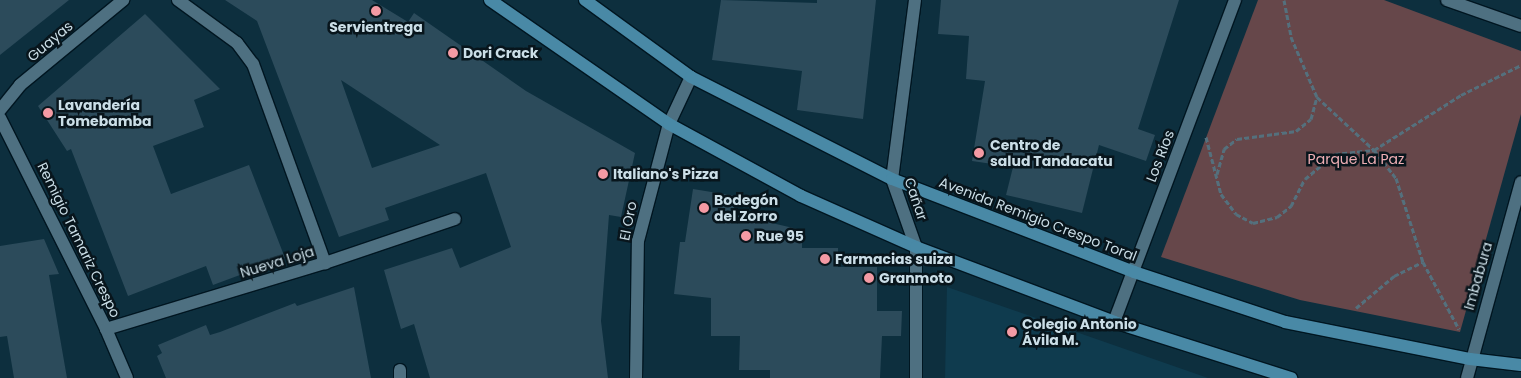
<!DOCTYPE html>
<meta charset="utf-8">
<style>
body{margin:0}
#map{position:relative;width:1521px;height:378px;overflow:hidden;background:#0d2f3e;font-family:Poppins,sans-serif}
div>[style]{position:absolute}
.built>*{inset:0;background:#0f3b4e}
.green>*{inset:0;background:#66474a}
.building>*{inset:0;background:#2c4b5b}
.path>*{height:3px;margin-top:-1.5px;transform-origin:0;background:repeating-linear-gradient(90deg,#54707d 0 5px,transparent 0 7.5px)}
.roads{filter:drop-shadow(1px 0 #001621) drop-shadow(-1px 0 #001621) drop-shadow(0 1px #001621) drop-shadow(0 -1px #001621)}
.street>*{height:12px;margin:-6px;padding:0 6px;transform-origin:6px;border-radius:6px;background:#4e7081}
.secondary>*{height:12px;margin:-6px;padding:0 6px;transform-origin:6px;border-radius:6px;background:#4989a6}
.dots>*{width:14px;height:14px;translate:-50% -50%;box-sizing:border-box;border:2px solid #08151c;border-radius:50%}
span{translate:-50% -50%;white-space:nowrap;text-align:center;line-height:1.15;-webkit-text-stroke:5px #08151c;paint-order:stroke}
.poi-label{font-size:14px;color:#cbdee7;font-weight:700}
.left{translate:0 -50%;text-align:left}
.street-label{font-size:14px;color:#cbdee7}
.park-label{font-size:14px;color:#eeaeb4}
</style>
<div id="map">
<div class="built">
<div style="clip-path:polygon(947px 287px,1208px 378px,945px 378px)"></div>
</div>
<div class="green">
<div style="clip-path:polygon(1258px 0,1384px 0,1521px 51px,1521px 114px,1460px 332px,1300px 300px,1161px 257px)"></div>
</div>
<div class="building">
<div style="clip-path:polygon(0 0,69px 0,0 55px)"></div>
<div style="clip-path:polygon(evenodd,225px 0,372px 0,408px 22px,414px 13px,526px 91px,635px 153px,621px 217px,609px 215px,601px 321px,608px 378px,430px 378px,414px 324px,401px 329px,384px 270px,452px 248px,460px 268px,511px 247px,486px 173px,385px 208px,389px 220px,339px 237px,257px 21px,225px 0,341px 80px,440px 145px,372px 168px,341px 80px)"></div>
<div style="clip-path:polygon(721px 0,817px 3px,817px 0,876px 0,863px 119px,797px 110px,802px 71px,712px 60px)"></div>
<div style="clip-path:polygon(941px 0,1179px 0,1138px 129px,1155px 135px,1146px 161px,1099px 145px,1082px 213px,1006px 195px,1013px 167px,972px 161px,985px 81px,966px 79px,969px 36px,938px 34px)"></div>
<div style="clip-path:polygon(145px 14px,220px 89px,194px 100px,204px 127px,153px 146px,171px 194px,249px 165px,285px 258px,213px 285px,206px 266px,128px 296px,71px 149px,67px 151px,38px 106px)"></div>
<div style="clip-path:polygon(693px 189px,736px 196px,733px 214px,802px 230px,802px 248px,838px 248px,838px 267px,877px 267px,877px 311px,902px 311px,901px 336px,882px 336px,880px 378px,770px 378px,770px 370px,739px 370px,740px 336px,711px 336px,711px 298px,674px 294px,680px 242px,685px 242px)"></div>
<div style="clip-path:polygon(44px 239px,59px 274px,49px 275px,67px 378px,14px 378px,7px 336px,0 337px,0 246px)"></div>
<div style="clip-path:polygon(354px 287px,371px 378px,166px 378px,157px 356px,162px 353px,158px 345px,206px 325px,210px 335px,220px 332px,295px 303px,297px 306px)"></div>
</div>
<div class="path">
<div style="left:1284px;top:0;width:38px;rotate:79deg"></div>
<div style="left:1291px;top:37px;width:65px;rotate:66.6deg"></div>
<div style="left:1317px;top:97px;width:78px;rotate:42.9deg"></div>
<div style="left:1374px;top:150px;width:36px;rotate:52deg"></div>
<div style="left:1396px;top:178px;width:88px;rotate:72.2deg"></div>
<div style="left:1423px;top:262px;width:76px;rotate:61.8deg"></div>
<div style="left:1206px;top:137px;width:59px;rotate:75.3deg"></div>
<div style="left:1221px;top:194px;width:25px;rotate:53deg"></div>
<div style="left:1236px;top:214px;width:19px;rotate:28deg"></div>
<div style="left:1253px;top:223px;width:25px;rotate:-14deg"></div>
<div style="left:1277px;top:217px;width:18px;rotate:-38deg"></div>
<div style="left:1291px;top:206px;width:30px;rotate:-63deg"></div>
<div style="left:1305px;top:179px;width:39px;rotate:-40deg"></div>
<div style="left:1335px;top:154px;width:39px;rotate:-6deg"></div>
<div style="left:1374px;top:150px;width:103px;rotate:-32.3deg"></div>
<div style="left:1461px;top:95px;width:67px;rotate:-26.6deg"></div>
<div style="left:1217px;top:174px;width:26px;rotate:-74deg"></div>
<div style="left:1224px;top:149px;width:16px;rotate:-38deg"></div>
<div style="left:1237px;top:139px;width:60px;rotate:-7.7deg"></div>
<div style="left:1296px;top:131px;width:19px;rotate:-39deg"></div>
<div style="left:1311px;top:119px;width:23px;rotate:-75deg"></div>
<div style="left:1356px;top:308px;width:50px;rotate:-40.1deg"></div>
<div style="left:1394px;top:276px;width:32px;rotate:-26deg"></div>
</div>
<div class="roads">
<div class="street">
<div style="left:178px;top:0;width:73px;rotate:36.1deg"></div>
<div style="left:237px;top:43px;width:26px;rotate:53deg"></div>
<div style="left:253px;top:64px;width:212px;rotate:70.1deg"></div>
<div style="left:915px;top:0;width:180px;rotate:97.3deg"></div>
<div style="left:892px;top:179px;width:72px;rotate:70.6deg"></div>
<div style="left:916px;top:247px;width:131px;rotate:90deg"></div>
<div style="left:1447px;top:0;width:78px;rotate:19.4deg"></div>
<div style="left:0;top:110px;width:32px;rotate:-51deg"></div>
<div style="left:20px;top:85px;width:134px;rotate:-39.5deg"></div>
<div style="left:0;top:118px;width:236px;rotate:63.3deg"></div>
<div style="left:106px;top:329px;width:53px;rotate:66.8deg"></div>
<div style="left:1114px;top:322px;width:344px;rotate:-69.4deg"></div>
<div style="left:106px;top:329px;width:229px;rotate:-16.8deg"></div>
<div style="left:325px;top:263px;width:137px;rotate:-18.7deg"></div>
<div style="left:400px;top:370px;width:8px;rotate:90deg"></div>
<div style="left:636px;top:378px;width:137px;rotate:-89.2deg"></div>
<div style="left:638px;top:241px;width:121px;rotate:-75.2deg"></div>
<div style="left:669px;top:124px;width:52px;rotate:-64.9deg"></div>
<div style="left:1467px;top:378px;width:203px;rotate:-74.6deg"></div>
</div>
<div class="secondary">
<div style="left:490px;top:0;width:218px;rotate:34.7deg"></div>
<div style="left:669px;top:124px;width:150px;rotate:28.6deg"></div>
<div style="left:801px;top:196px;width:126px;rotate:23.9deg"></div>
<div style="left:916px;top:247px;width:212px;rotate:20.7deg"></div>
<div style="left:1114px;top:322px;width:186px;rotate:17.6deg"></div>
<div style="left:585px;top:0;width:131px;rotate:36deg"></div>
<div style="left:691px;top:77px;width:225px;rotate:26.9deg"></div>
<div style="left:892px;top:179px;width:259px;rotate:21deg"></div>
<div style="left:1134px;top:272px;width:159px;rotate:18.3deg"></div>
<div style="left:1285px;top:322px;width:189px;rotate:11.3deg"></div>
<div style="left:1470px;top:359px;width:51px;rotate:6.7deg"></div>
</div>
</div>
<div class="dots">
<div style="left:376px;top:11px;background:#f49aa4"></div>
<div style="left:453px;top:53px;background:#f49aa4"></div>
<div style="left:48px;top:113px;background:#f49aa4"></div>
<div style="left:979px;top:153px;background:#f49aa4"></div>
<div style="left:603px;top:174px;background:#f49aa4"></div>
<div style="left:704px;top:208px;background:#f49aa4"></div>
<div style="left:746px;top:236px;background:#f49aa4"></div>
<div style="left:825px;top:259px;background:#f49aa4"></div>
<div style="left:869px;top:278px;background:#f49aa4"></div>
<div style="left:1012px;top:332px;background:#f49aa4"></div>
</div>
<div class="poi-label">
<span style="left:376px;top:27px">Servientrega</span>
<span class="left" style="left:463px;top:53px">Dori Crack</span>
<span class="left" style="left:58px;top:113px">Lavandería<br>Tomebamba</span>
<span class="left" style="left:990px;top:153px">Centro de<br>salud Tandacatu</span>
<span class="left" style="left:613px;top:174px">Italiano's Pizza</span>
<span class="left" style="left:714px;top:208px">Bodegón<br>del Zorro</span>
<span class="left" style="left:756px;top:236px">Rue 95</span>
<span class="left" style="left:835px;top:259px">Farmacias suiza</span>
<span class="left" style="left:879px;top:278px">Granmoto</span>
<span class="left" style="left:1022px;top:332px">Colegio Antonio<br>Ávila M.</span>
</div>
<div class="street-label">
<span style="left:50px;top:41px;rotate:-40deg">Guayas</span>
<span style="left:1160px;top:156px;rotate:-69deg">Los Ríos</span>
<span style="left:916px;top:199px;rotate:71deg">Cañar</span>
<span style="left:1038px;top:219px;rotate:21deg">Avenida Remigio Crespo Toral</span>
<span style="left:628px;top:221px;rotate:-79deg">El Oro</span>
<span style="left:79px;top:240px;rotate:64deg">Remigio Tamariz Crespo</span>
<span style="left:277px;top:262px;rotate:-17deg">Nueva Loja</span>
<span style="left:1478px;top:276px;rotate:-74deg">Imbabura</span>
</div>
<div class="park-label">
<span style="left:1356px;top:159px">Parque La Paz</span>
</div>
</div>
